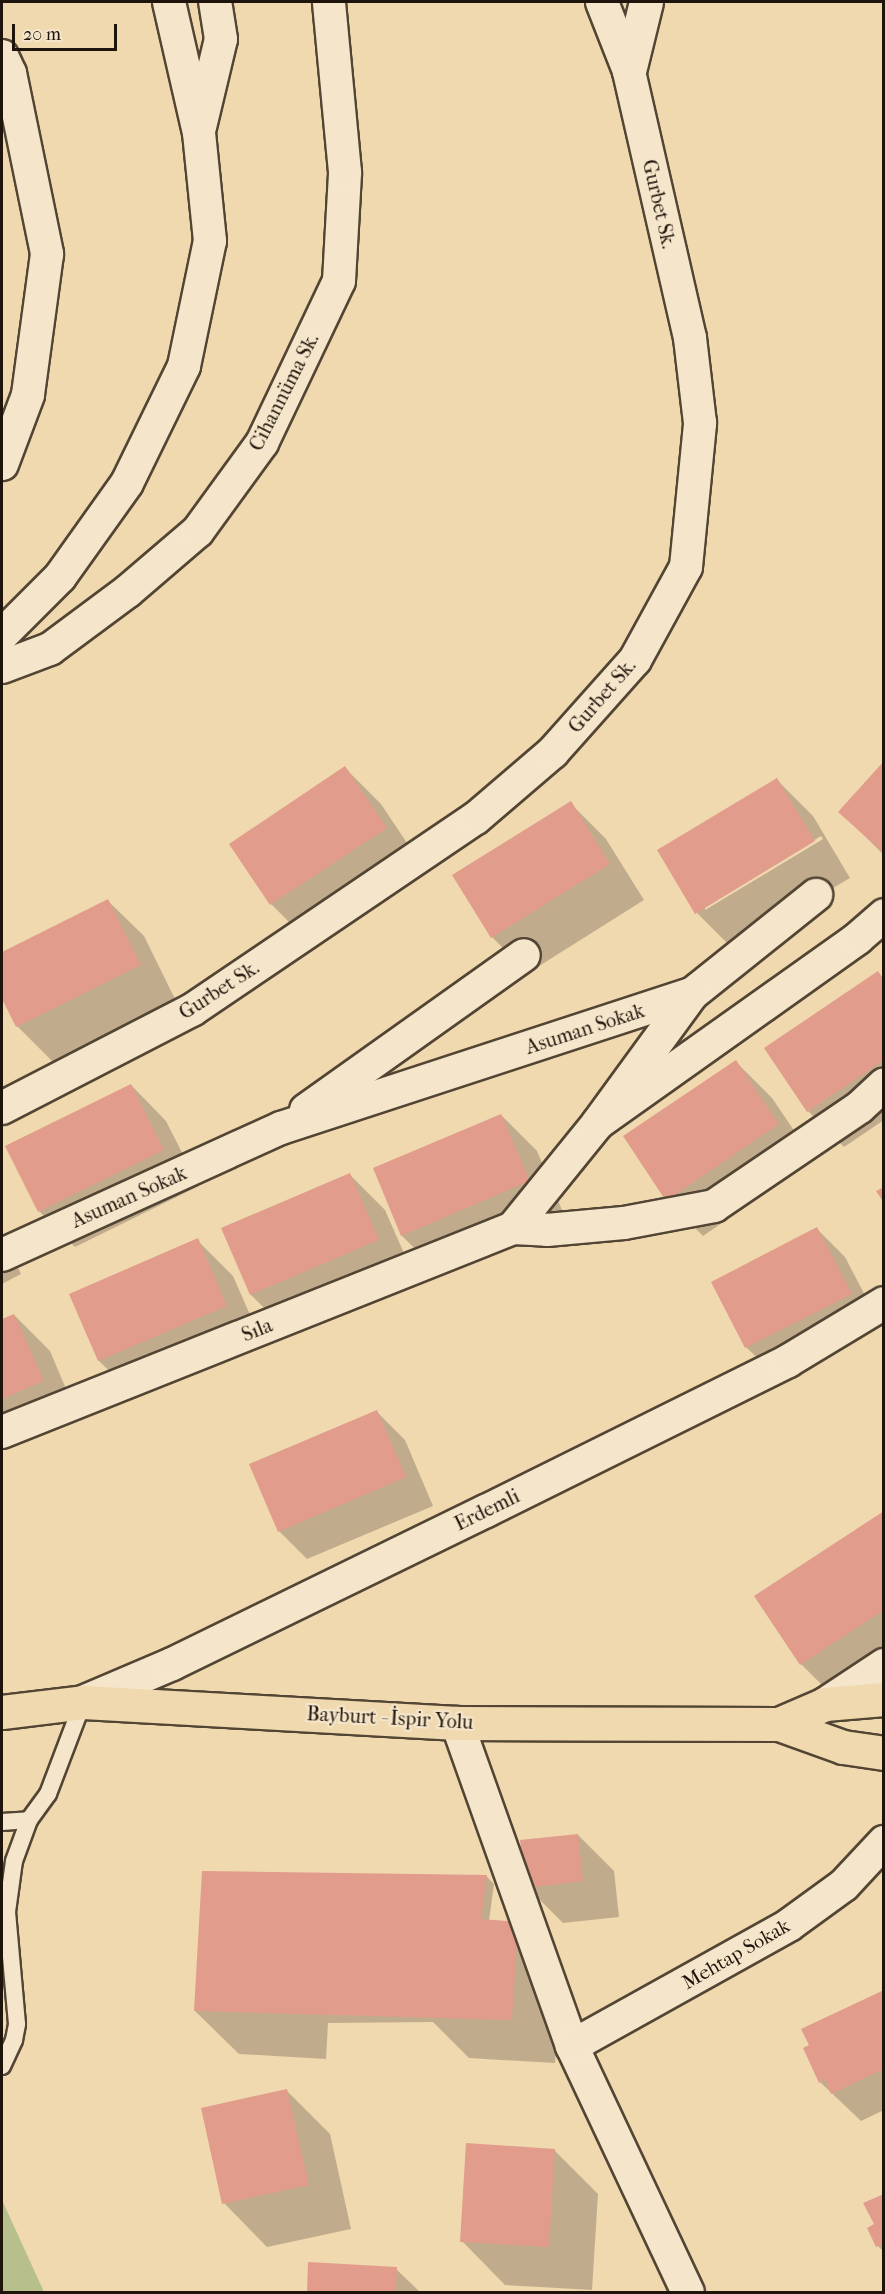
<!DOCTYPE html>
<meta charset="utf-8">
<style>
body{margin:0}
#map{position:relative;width:885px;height:2294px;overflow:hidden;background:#f0d8af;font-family:"IM FELL French Canon",serif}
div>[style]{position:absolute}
.green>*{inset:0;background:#b7bf8c}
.shadow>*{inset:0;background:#0003}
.building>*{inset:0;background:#e19c8c}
.roads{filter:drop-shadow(2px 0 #534534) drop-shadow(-2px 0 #534534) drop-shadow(0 2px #534534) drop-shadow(0 -2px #534534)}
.service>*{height:16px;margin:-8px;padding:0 8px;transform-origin:8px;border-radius:8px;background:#f5e6cb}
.minor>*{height:32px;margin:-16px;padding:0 16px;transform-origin:16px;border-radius:16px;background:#f5e6cb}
.secondary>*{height:33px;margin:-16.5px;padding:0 16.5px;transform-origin:16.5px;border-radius:16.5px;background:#f5e6cb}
.primary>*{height:33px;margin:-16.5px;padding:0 16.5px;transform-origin:16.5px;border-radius:16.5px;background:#f0d8af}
.trunk>*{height:33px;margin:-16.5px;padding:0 16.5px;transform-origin:16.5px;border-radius:16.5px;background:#f0d8af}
span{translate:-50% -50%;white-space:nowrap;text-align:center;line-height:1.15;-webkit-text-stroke:4.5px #f5e6cb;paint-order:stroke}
.street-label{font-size:20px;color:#1f140b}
.frame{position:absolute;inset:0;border:3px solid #1f140b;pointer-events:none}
.scale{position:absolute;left:12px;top:24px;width:105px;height:27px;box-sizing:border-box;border:3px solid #1f140b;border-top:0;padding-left:8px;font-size:18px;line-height:21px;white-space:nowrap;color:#1f140b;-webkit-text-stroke:4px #f5e6cb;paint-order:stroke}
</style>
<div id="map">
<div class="green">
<div style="clip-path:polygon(2px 2200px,44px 2292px,2px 2292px)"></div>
</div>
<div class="shadow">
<div style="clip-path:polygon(884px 764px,884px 855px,840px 812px)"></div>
<div style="clip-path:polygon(345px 768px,381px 804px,421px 864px,307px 940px,271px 904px)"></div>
<div style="clip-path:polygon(evenodd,777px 780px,813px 816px,850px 878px,732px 948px,697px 913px,777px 780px,821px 836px,823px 839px,705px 910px,705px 906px,821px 836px)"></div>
<div style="clip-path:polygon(570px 803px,606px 839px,644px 900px,528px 973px,492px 937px)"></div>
<div style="clip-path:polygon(108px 901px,144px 936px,176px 1001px,53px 1062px,17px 1026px,2px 996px,2px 953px)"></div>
<div style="clip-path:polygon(877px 973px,884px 979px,884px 1120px,844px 1147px,808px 1111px)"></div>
<div style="clip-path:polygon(736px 1062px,772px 1098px,814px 1160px,703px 1236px,667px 1200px)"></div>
<div style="clip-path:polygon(131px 1085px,166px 1121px,199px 1186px,75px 1247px,39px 1211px)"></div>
<div style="clip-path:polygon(501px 1115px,537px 1151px,565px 1217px,438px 1271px,402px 1236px,374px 1169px)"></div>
<div style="clip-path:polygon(349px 1174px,385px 1210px,414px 1276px,287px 1330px,251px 1295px,223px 1228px)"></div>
<div style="clip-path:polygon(817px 1229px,845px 1257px,879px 1322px,775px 1375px,746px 1347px,713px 1282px)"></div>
<div style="clip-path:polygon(2px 1235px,21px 1274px,2px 1284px)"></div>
<div style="clip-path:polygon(197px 1240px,233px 1276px,262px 1342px,135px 1396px,99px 1361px,71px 1294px)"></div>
<div style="clip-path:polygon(14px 1315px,50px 1351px,78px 1417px,2px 1450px,2px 1321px)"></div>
<div style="clip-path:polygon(377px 1412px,405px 1440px,433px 1506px,307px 1559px,279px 1531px)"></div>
<div style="clip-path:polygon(884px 1513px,884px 1669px,837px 1700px,801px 1664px)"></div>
<div style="clip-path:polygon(578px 1835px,614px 1871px,619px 1917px,563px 1923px,527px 1887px)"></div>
<div style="clip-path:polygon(486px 1876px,494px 1884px,489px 1921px,517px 1923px,561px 1967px,555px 2063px,469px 2058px,433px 2022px,328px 2023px,326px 2059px,239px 2054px,195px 2011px)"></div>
<div style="clip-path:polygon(884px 1992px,884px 2110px,861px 2121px,820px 2082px)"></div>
<div style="clip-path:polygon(286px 2090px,330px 2134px,351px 2229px,267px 2247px,224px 2203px)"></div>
<div style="clip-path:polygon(554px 2150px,598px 2194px,592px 2290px,505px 2285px,462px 2241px)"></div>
<div style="clip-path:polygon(884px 2195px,884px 2252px,878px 2246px,876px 2225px)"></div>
<div style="clip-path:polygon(310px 2264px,396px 2269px,420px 2292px,308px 2292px)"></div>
</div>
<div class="building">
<div style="clip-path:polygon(884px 761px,884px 853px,838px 812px)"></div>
<div style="clip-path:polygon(345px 766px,387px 828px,270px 905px,229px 844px)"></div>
<div style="clip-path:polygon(777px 778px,815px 841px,695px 914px,657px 850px)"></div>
<div style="clip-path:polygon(571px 801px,610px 864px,491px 938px,452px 875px)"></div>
<div style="clip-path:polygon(108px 899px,141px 965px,16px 1027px,2px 999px,2px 952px)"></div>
<div style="clip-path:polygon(878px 971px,884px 980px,884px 1060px,807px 1112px,764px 1048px)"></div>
<div style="clip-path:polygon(736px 1060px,779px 1124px,666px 1201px,623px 1136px)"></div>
<div style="clip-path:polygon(131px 1084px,164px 1150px,38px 1212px,5px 1146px)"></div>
<div style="clip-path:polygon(501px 1114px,530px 1181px,401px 1236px,373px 1168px)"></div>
<div style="clip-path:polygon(350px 1173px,379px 1240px,250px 1295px,221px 1228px)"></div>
<div style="clip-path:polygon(884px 1187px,884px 1203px,876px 1191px)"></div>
<div style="clip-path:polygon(817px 1227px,852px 1294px,745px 1348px,711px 1282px)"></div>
<div style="clip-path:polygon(198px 1238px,227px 1306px,98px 1361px,69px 1294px)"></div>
<div style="clip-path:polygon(14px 1314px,44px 1381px,2px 1399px,2px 1319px)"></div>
<div style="clip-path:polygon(377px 1410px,406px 1477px,278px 1532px,249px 1464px)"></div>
<div style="clip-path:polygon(884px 1511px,884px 1610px,800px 1665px,754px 1596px)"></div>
<div style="clip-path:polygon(578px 1834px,583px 1881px,526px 1888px,520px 1840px)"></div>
<div style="clip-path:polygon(202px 1871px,487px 1875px,481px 1919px,518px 1922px,512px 2020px,194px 2011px)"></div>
<div style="clip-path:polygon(884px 1990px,884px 2069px,831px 2094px,825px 2079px,819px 2083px,803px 2048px,809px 2045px,801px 2029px)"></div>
<div style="clip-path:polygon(287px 2089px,309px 2185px,222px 2204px,201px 2108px)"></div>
<div style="clip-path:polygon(466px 2143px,555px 2149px,549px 2247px,460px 2242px)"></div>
<div style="clip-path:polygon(884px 2194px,884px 2244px,876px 2247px,867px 2228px,874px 2224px,863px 2203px)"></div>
<div style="clip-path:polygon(308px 2262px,397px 2267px,396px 2292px,307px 2292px)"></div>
</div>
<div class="roads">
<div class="service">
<div style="left:2px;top:1822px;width:27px;rotate:-4deg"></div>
<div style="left:2px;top:2066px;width:29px;rotate:-65deg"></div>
<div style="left:14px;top:2040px;width:16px;rotate:-79deg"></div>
<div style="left:17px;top:2024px;width:112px;rotate:-95.1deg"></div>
<div style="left:7px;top:1912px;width:51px;rotate:-82.2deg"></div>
<div style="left:14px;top:1861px;width:44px;rotate:-69.9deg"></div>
<div style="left:29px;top:1820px;width:32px;rotate:-54deg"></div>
<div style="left:48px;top:1794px;width:98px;rotate:-69.2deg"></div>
</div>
<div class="minor">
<div style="left:2px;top:56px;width:19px;rotate:65deg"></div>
<div style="left:10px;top:73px;width:185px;rotate:78.4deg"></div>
<div style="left:47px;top:254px;width:142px;rotate:97.7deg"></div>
<div style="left:28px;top:395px;width:74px;rotate:110.6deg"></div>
<div style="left:200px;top:127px;width:90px;rotate:-76.6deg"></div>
<div style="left:221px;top:39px;width:37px;rotate:-99deg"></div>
<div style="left:2px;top:635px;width:82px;rotate:-45deg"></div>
<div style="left:60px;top:577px;width:115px;rotate:-54.5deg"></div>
<div style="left:127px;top:483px;width:130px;rotate:-64deg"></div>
<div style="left:184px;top:366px;width:128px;rotate:-78.3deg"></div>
<div style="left:210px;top:241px;width:109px;rotate:-95.8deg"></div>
<div style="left:199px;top:133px;width:134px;rotate:-102.9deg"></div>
<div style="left:2px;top:667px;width:51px;rotate:-20.6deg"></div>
<div style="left:50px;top:649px;width:97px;rotate:-36.6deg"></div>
<div style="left:128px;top:591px;width:92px;rotate:-40.6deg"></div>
<div style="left:198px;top:531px;width:109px;rotate:-54deg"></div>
<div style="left:262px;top:443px;width:179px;rotate:-64.6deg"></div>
<div style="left:339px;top:281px;width:109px;rotate:-86.8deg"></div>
<div style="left:345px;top:172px;width:171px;rotate:-95.4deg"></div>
<div style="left:692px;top:994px;width:159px;rotate:-38.6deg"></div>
<div style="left:2px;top:1108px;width:214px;rotate:-27.3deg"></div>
<div style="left:192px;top:1010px;width:343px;rotate:-34.1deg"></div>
<div style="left:476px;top:818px;width:101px;rotate:-40.6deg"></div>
<div style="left:553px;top:752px;width:123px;rotate:-48.3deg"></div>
<div style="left:635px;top:660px;width:106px;rotate:-61.3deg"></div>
<div style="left:686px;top:567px;width:145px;rotate:-84.4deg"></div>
<div style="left:700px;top:423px;width:86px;rotate:-96.7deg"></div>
<div style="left:690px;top:338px;width:274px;rotate:-102.9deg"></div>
<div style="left:629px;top:71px;width:74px;rotate:-111.4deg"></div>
<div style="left:306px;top:1110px;width:267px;rotate:-35.4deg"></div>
<div style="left:598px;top:1123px;width:135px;rotate:129deg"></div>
<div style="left:513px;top:1228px;width:34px;rotate:3deg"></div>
<div style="left:547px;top:1230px;width:77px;rotate:-5.2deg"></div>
<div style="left:624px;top:1223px;width:92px;rotate:-10.7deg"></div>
<div style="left:714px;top:1206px;width:176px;rotate:-34.1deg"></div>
<div style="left:860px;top:1107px;width:33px;rotate:-43deg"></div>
<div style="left:2px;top:1255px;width:307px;rotate:-24.5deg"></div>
<div style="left:281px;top:1128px;width:432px;rotate:-18.1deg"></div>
<div style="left:692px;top:994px;width:160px;rotate:126.1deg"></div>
<div style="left:598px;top:1123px;width:319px;rotate:-35.4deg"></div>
<div style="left:858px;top:938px;width:35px;rotate:-41deg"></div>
<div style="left:2px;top:1432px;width:550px;rotate:-21.76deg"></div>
<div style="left:83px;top:1702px;width:97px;rotate:-23.1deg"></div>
<div style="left:172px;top:1664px;width:349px;rotate:-26deg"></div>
<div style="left:486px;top:1511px;width:337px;rotate:-26.4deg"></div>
<div style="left:788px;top:1361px;width:112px;rotate:-31.1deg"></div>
<div style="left:825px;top:1704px;width:71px;rotate:-33.5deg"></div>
<div style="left:457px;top:1723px;width:343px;rotate:70.4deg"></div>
<div style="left:572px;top:2046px;width:272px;rotate:64.8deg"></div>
<div style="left:572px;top:2046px;width:248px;rotate:-29.1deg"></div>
<div style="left:789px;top:1925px;width:68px;rotate:-36deg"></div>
<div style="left:844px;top:1885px;width:59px;rotate:-47.1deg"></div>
</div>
<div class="secondary">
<div style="left:629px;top:71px;width:71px;rotate:-76.2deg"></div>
</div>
<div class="primary">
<div style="left:2px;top:1712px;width:82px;rotate:-7deg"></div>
<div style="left:83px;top:1702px;width:375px;rotate:3.2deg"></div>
<div style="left:457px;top:1723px;width:322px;rotate:0.2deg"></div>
</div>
<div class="trunk">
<div style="left:779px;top:1724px;width:50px;rotate:-23.5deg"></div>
<div style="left:825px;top:1704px;width:59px;rotate:-4.8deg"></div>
<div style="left:779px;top:1724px;width:68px;rotate:19.8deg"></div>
<div style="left:843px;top:1747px;width:41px;rotate:8.3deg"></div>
</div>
</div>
<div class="street-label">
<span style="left:659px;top:204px;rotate:77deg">Gurbet Sk.</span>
<span style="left:284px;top:392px;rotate:-63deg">Cihannüma Sk.</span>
<span style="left:602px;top:696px;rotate:-49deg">Gurbet Sk.</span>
<span style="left:219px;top:990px;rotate:-33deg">Gurbet Sk.</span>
<span style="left:585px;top:1029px;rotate:-18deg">Asuman Sokak</span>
<span style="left:129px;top:1197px;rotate:-24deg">Asuman Sokak</span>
<span style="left:257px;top:1330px;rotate:-22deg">Sıla</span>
<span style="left:487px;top:1510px;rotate:-26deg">Erdemli</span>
<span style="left:390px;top:1718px;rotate:3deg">Bayburt - İspir Yolu</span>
<span style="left:736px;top:1954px;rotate:-30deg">Mehtap Sokak</span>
</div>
<div class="frame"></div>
<div class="scale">20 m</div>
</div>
